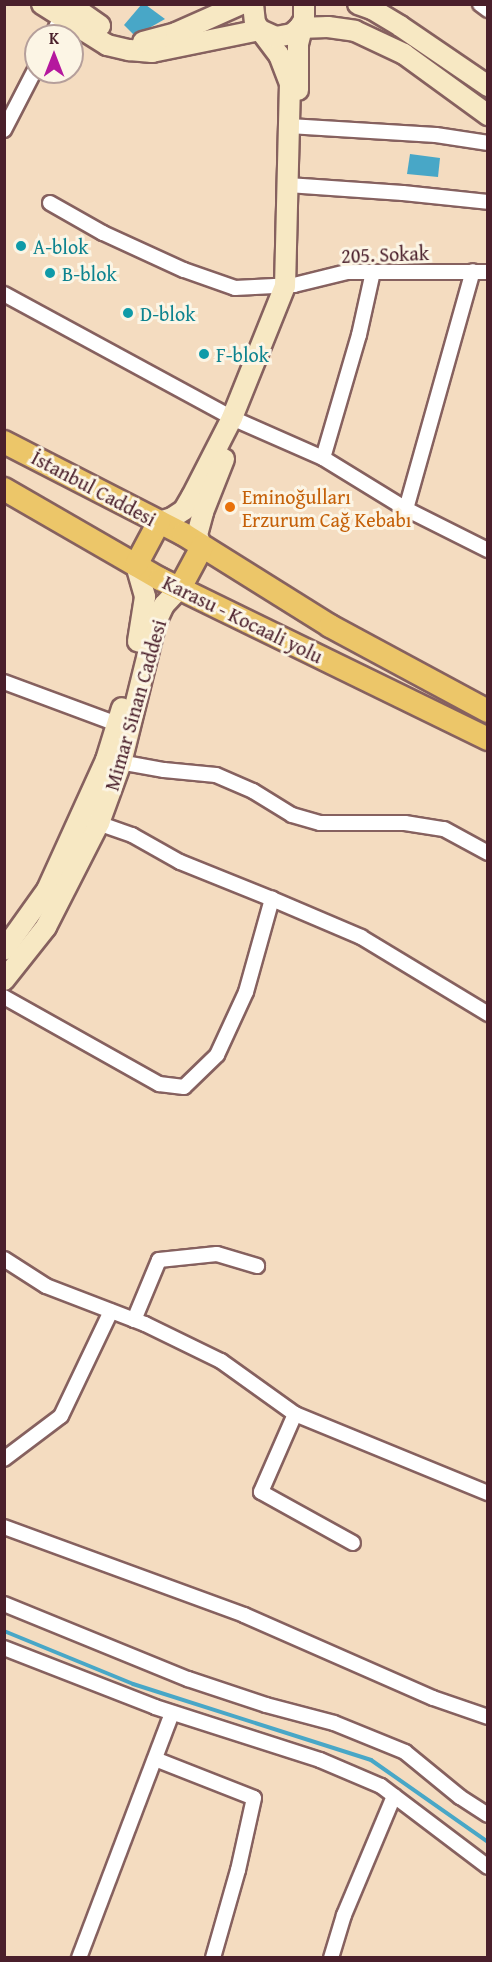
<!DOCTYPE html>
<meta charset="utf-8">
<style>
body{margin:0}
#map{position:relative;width:492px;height:1962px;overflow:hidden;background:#f4dcc0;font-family:"Gentium Book Plus",serif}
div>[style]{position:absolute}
.water>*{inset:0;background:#48a7c7}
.stream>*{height:4px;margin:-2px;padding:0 2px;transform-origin:2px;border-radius:2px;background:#48a7c7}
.roads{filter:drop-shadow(2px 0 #86615f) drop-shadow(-2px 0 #86615f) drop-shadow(0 2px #86615f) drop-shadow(0 -2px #86615f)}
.minor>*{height:14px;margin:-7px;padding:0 7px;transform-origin:7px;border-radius:7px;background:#fff}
.secondary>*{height:20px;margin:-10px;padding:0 10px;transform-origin:10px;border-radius:10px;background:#f7e8c3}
.trunk>*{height:22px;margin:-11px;padding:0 11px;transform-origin:11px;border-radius:11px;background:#ecc669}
.dots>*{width:16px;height:16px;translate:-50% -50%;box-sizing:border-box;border:3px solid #fcf5e5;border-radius:50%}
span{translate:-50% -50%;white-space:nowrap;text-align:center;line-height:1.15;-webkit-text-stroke:6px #fcf5e5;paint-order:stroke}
.culture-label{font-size:20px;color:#0d838f}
.left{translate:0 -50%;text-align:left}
.street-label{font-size:20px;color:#4a1f2b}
.food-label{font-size:20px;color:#c56008}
.frame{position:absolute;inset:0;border:6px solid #4a1f2b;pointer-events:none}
.north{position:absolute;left:24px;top:24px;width:60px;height:60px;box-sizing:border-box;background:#fcf5e5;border:2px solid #b59f9b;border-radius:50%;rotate:0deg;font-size:16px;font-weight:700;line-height:24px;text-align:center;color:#4a1f2b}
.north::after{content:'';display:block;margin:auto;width:21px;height:27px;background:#b5179e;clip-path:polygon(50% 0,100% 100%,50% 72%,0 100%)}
</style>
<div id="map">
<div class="water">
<div style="clip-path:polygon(141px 5px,146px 5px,165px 19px,135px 36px,124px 25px)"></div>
<div style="clip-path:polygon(410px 154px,440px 158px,438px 177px,407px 174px)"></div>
</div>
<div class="stream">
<div style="left:4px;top:1631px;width:139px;rotate:22.3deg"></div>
<div style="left:133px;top:1684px;width:250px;rotate:17.7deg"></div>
<div style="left:371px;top:1760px;width:143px;rotate:35deg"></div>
</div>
<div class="roads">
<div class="minor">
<div style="left:480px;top:4px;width:10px;rotate:37deg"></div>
<div style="left:52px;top:36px;width:21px;rotate:-65deg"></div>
<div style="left:289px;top:126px;width:147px;rotate:3.5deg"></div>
<div style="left:436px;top:135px;width:53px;rotate:8.7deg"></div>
<div style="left:4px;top:130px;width:70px;rotate:-62.7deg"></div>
<div style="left:288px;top:185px;width:115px;rotate:4deg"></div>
<div style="left:403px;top:193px;width:85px;rotate:6deg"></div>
<div style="left:50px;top:203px;width:61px;rotate:29.5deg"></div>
<div style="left:103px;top:233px;width:89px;rotate:24.6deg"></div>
<div style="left:184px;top:270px;width:54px;rotate:19.4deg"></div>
<div style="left:235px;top:288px;width:59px;rotate:-2.9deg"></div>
<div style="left:294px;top:285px;width:55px;rotate:-13.8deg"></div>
<div style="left:347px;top:272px;width:141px"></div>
<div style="left:4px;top:294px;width:260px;rotate:28.5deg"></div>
<div style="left:232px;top:418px;width:99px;rotate:23.7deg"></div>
<div style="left:323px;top:458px;width:97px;rotate:31.6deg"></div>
<div style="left:406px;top:509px;width:92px;rotate:26.6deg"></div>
<div style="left:323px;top:458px;width:128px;rotate:-73.7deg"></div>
<div style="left:359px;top:335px;width:65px;rotate:-77.5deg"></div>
<div style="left:406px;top:509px;width:247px;rotate:-74.3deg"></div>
<div style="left:4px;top:682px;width:121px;rotate:20.4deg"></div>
<div style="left:114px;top:761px;width:51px;rotate:10.2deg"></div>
<div style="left:164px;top:770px;width:52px;rotate:5.5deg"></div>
<div style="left:216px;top:775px;width:40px;rotate:23.4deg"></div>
<div style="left:253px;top:791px;width:46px;rotate:31.6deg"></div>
<div style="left:292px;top:815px;width:29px;rotate:16deg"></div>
<div style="left:320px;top:823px;width:85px"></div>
<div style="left:405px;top:823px;width:39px;rotate:9deg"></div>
<div style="left:444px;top:829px;width:50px;rotate:28.6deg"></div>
<div style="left:272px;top:899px;width:97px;rotate:23.1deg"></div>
<div style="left:361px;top:937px;width:149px;rotate:31.2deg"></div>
<div style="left:4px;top:997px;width:178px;rotate:29.3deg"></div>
<div style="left:159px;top:1084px;width:25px;rotate:7deg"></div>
<div style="left:184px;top:1087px;width:46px;rotate:-44.1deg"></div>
<div style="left:217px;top:1055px;width:69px;rotate:-65.3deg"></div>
<div style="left:246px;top:992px;width:97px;rotate:-74.4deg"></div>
<div style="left:272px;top:899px;width:99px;rotate:-158.1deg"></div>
<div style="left:180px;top:862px;width:55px;rotate:-150.6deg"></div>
<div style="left:132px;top:835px;width:42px;rotate:-160.7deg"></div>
<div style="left:4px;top:1259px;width:50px;rotate:32.7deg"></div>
<div style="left:46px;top:1286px;width:106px;rotate:21deg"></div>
<div style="left:145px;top:1324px;width:85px;rotate:26deg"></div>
<div style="left:221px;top:1361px;width:91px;rotate:35.6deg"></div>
<div style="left:295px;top:1414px;width:209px;rotate:22.3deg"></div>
<div style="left:134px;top:1320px;width:65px;rotate:-67.4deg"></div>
<div style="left:159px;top:1260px;width:58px;rotate:-5.9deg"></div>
<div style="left:217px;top:1254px;width:42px;rotate:16.7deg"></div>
<div style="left:295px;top:1414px;width:85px;rotate:113.6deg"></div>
<div style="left:261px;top:1492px;width:105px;rotate:29deg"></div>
<div style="left:4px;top:1459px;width:71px;rotate:-37deg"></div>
<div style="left:61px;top:1416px;width:116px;rotate:-64.5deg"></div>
<div style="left:4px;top:1527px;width:256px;rotate:20.1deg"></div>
<div style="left:244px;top:1615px;width:206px;rotate:23.7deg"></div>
<div style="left:433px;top:1698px;width:58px;rotate:19.1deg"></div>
<div style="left:4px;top:1604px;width:199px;rotate:22.2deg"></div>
<div style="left:188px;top:1679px;width:82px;rotate:18.4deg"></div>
<div style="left:266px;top:1705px;width:70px;rotate:14.8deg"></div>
<div style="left:334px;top:1723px;width:77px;rotate:22.2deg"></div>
<div style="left:405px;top:1752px;width:71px;rotate:39.3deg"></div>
<div style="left:460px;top:1797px;width:33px;rotate:33deg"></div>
<div style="left:4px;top:1648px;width:162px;rotate:21.3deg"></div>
<div style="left:155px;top:1707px;width:173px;rotate:17.8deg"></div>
<div style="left:320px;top:1760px;width:66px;rotate:23.1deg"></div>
<div style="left:381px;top:1786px;width:134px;rotate:37.1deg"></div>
<div style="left:155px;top:1759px;width:106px;rotate:21.5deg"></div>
<div style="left:254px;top:1798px;width:74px;rotate:102.5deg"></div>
<div style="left:238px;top:1870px;width:91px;rotate:105.9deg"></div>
<div style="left:79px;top:1958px;width:262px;rotate:-69.2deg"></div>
<div style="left:331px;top:1958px;width:45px;rotate:-73.2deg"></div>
<div style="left:344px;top:1915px;width:129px;rotate:-67.2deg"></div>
</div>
<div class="secondary">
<div style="left:42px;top:4px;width:77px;rotate:32.2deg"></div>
<div style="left:107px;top:45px;width:23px;rotate:13deg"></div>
<div style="left:129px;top:50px;width:23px;rotate:5deg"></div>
<div style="left:152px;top:52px;width:110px;rotate:-11.5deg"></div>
<div style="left:260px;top:30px;width:31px;rotate:53deg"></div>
<div style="left:279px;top:55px;width:30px;rotate:69deg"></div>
<div style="left:290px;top:83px;width:203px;rotate:91.4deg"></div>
<div style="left:285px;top:286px;width:142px;rotate:111.9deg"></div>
<div style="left:232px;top:418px;width:88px;rotate:117.1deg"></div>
<div style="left:192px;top:496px;width:16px;rotate:120deg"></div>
<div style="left:184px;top:510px;width:14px;rotate:146deg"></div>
<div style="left:172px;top:518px;width:14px;rotate:163deg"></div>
<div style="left:69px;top:4px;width:38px;rotate:35deg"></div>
<div style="left:253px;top:4px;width:19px;rotate:84deg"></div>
<div style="left:255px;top:23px;width:9px;rotate:54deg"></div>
<div style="left:260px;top:30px;width:17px;rotate:24deg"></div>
<div style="left:276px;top:37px;width:16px;rotate:-11deg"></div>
<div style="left:292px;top:34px;width:9px;rotate:-41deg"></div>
<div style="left:299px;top:28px;width:9px;rotate:-58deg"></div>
<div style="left:304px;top:20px;width:16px;rotate:-90deg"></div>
<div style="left:358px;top:4px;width:15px;rotate:20deg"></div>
<div style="left:372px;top:9px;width:33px;rotate:31deg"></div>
<div style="left:400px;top:26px;width:107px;rotate:34.3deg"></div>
<div style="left:299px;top:28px;width:29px;rotate:-2deg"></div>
<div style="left:328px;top:27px;width:27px;rotate:8deg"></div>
<div style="left:355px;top:31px;width:54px;rotate:25.1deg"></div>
<div style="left:404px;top:54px;width:104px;rotate:36deg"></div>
<div style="left:143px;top:42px;width:34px;rotate:-15deg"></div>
<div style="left:176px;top:33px;width:71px;rotate:-24deg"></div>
<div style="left:298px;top:90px;width:46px;rotate:-90deg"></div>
<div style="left:298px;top:44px;width:25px;rotate:-76deg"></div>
<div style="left:202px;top:547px;width:13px;rotate:-113deg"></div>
<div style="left:197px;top:535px;width:24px;rotate:-75deg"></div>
<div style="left:203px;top:512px;width:57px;rotate:-68.4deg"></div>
<div style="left:136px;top:565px;width:33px;rotate:74deg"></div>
<div style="left:145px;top:597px;width:45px;rotate:99deg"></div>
<div style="left:4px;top:950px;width:74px;rotate:-54.4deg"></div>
<div style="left:47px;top:890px;width:143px;rotate:-65.6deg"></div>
<div style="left:106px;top:760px;width:54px;rotate:-72.9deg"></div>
<div style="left:4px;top:980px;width:68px;rotate:-51.6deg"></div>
<div style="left:46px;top:927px;width:117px;rotate:-63deg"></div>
<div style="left:99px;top:823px;width:64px;rotate:-69.9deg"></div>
<div style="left:121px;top:763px;width:145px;rotate:-76.1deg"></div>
<div style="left:156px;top:622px;width:19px;rotate:-65deg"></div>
<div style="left:164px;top:605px;width:23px;rotate:-47deg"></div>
</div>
<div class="trunk">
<div style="left:4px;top:442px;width:201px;rotate:27.2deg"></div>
<div style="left:183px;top:534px;width:173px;rotate:32deg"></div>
<div style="left:330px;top:626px;width:179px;rotate:28.3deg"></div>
<div style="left:4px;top:489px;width:180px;rotate:30deg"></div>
<div style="left:160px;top:579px;width:365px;rotate:26deg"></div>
<div style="left:136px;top:565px;width:49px;rotate:-61.9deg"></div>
<div style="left:180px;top:588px;width:47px;rotate:-61.8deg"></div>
</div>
</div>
<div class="dots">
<div style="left:21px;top:246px;background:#0f9aa8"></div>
<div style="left:50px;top:273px;background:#0f9aa8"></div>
<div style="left:128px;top:313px;background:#0f9aa8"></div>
<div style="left:204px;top:354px;background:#0f9aa8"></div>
<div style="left:230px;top:507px;background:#e8710a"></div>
</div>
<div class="culture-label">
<span class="left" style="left:33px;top:246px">A-blok</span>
<span class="left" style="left:62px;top:273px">B-blok</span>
<span class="left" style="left:140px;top:313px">D-blok</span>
<span class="left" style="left:216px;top:354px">F-blok</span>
</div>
<div class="street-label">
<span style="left:385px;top:254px;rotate:-2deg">205. Sokak</span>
<span style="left:94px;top:488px;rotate:28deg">İstanbul Caddesi</span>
<span style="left:243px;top:619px;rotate:26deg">Karasu - Kocaali yolu</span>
<span style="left:135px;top:705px;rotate:-74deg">Mimar Sinan Caddesi</span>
</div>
<div class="food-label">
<span class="left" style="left:242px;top:508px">Eminoğulları<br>Erzurum Cağ Kebabı</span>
</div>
<div class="frame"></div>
<div class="north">K</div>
</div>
